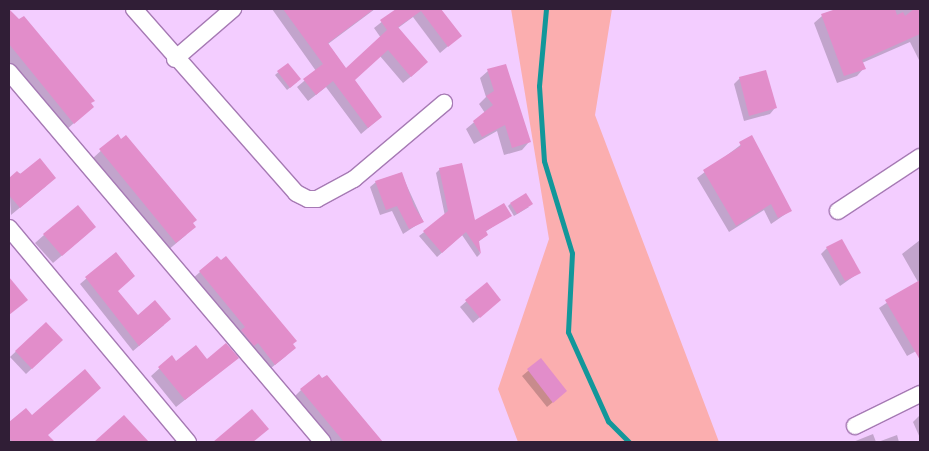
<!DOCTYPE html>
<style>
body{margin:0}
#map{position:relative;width:929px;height:451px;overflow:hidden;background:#f3cdff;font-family:"Roboto Condensed",sans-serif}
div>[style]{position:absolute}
.green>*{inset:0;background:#fbaeaf}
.shadow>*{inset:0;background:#0003}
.stream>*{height:5px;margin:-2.5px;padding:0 2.5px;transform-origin:2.5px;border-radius:2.5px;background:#12979a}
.building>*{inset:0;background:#e28dca}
.roads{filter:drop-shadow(1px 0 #a67ab4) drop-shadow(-1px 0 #a67ab4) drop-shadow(0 1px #a67ab4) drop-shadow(0 -1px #a67ab4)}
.street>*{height:16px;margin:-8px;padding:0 8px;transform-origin:8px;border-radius:8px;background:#fff}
span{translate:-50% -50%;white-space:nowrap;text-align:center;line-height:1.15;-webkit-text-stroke:4px #f5e2fb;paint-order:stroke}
.frame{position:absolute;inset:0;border:10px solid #301e36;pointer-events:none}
</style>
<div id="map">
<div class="green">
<div style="clip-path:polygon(511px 9px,612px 9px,595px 115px,719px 442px,518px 442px,498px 389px,549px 239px)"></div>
</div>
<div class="shadow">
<div style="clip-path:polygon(272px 9px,375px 9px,328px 44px,346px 69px,381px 38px,374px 28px,398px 9px,439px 9px,460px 36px,440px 53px,413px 17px,398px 28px,420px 69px,403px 83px,380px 56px,353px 81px,381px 117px,361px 134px,326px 87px,308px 101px,297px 87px,316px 71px)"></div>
<div style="clip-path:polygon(840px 9px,920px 9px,920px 62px,910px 42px,862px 63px,864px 68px,857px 76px,837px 83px,814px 23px,822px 16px)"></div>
<div style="clip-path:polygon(15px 17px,92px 107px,65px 131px,9px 62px,9px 22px)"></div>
<div style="clip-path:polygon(288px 64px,297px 82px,287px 90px,275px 75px)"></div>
<div style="clip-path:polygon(488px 71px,529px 142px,522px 150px,504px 155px,497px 131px,474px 144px,466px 129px,485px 113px,479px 104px,486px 97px,480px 78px)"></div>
<div style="clip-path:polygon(740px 78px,775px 108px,770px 114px,744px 121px,734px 84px)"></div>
<div style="clip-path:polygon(117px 136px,192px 223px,186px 235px,167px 251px,92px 159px)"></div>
<div style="clip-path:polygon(751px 137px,790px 211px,771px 224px,764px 210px,729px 232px,697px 178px)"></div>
<div style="clip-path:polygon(440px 169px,474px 222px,510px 215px,485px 232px,487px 235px,478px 242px,480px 254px,477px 257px,462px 235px,437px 257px,419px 236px,445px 216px,436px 173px)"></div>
<div style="clip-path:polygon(17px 172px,46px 186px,11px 215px,9px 179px)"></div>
<div style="clip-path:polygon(401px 173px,423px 221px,403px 234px,392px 211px,380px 215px,370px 187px,376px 182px)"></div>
<div style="clip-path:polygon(510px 204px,529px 207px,514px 216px,508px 206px)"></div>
<div style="clip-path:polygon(44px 235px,86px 235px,53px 263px,35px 243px)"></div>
<div style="clip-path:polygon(920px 240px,920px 349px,907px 356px,879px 308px,918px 282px,902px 254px)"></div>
<div style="clip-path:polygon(827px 248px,860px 272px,840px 286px,821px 254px)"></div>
<div style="clip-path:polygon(115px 254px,116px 291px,138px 317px,164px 325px,133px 351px,80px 284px)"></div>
<div style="clip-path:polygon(221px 262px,291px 345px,286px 356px,266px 372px,191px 280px,200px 272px)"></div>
<div style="clip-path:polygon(486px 284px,494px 305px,473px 323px,460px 307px)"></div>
<div style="clip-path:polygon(46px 323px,62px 340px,26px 374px,10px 357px)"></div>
<div style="clip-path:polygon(172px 357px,176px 363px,237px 358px,176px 407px,151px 376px)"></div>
<div style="clip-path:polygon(541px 360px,560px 396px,547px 407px,522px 376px)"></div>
<div style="clip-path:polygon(327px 377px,382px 442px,330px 442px,293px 398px,301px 390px)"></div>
<div style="clip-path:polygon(26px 409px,47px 435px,53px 442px,9px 442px,9px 423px)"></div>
<div style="clip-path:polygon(920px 415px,920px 438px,913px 422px)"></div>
<div style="clip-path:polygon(873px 434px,876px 442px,852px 442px,853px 442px)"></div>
<div style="clip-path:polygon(897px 435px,899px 442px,878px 442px)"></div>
</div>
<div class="stream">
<div style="left:546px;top:9px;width:77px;rotate:95.2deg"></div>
<div style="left:539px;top:86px;width:75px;rotate:86.2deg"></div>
<div style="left:544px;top:161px;width:96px;rotate:73.1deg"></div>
<div style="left:572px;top:253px;width:79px;rotate:92.9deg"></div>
<div style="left:568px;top:332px;width:98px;rotate:65.8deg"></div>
<div style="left:608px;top:421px;width:30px;rotate:45deg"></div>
</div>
<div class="building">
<div style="clip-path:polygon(9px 9px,19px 19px,24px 16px,95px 101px,91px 103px,94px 107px,74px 124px,9px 44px)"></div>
<div style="clip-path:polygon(283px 9px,374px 9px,328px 43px,346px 68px,387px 30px,380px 20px,396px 9px,441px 9px,462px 36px,448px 47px,421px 11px,398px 27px,428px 62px,411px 77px,388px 50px,355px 80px,382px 117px,368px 128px,333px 81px,316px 95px,303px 79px,323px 64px)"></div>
<div style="clip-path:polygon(836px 9px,895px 9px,897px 15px,903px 12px,905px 16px,914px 9px,920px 9px,920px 34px,862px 60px,866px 69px,844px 76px,821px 14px)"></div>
<div style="clip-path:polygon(288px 63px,301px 79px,290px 88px,277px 71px)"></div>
<div style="clip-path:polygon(506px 64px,531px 142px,512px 148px,505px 125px,482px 137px,473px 121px,493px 105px,486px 96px,494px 91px,487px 69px)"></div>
<div style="clip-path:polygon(766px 70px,777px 108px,749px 116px,739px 77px)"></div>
<div style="clip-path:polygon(118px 134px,121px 139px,126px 135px,197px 220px,193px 223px,196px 227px,176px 243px,99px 149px)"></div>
<div style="clip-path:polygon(752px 135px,792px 211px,778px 218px,771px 204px,736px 226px,703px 170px,741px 146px,739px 142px)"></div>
<div style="clip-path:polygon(40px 158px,56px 178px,20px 208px,9px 195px,9px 178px,17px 171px,20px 174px)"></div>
<div style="clip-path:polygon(462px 163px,475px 220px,504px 203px,512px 216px,486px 231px,488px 235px,479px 241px,481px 254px,466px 232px,442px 253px,423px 231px,448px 211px,439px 168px)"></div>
<div style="clip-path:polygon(402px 172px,414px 206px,424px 222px,409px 229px,397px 206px,386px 210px,375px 181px)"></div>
<div style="clip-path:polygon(526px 193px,533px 204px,517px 214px,510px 203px)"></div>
<div style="clip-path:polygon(78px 205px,96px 227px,62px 256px,43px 234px)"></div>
<div style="clip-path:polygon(842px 239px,861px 273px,845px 281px,826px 247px)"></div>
<div style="clip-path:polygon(116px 252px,135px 276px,118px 291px,138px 315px,155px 300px,171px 319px,139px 346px,85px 277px)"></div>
<div style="clip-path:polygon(217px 256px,221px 260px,226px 256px,297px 341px,293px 344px,296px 348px,275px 365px,258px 343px,254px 346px,241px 330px,245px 327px,199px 271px)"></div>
<div style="clip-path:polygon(9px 277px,28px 300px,9px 315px)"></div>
<div style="clip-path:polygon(920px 280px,920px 360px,885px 300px)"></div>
<div style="clip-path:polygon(487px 282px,501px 300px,480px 318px,465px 300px)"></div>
<div style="clip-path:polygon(46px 322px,63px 340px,32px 369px,15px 351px)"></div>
<div style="clip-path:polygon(226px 343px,239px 358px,185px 400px,158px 367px,172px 355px,176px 361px,196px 345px,207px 359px)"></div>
<div style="clip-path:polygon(541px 358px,567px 391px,553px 403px,527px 369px)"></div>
<div style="clip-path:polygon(85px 369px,101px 388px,48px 435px,55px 442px,13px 442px,9px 438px,9px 422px,26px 408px,32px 415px)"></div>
<div style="clip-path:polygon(319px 374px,322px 378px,327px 375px,383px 442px,344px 442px,300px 389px)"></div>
<div style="clip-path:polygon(252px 409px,269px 429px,253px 442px,213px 442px)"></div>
<div style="clip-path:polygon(124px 415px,149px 442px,94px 442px)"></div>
</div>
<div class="roads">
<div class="street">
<div style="left:134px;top:9px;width:245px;rotate:48.6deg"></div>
<div style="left:296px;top:193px;width:13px;rotate:27deg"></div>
<div style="left:308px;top:199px;width:9px"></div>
<div style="left:317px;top:199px;width:42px;rotate:-28.4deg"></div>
<div style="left:354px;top:179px;width:118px;rotate:-40.2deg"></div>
<div style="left:175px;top:59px;width:77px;rotate:-40.8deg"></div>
<div style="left:9px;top:72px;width:485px;rotate:49.7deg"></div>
<div style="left:838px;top:211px;width:98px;rotate:-33.4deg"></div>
<div style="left:9px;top:228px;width:279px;rotate:50.1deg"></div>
<div style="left:855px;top:426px;width:72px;rotate:-26.2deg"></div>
</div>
</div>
<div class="frame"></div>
</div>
